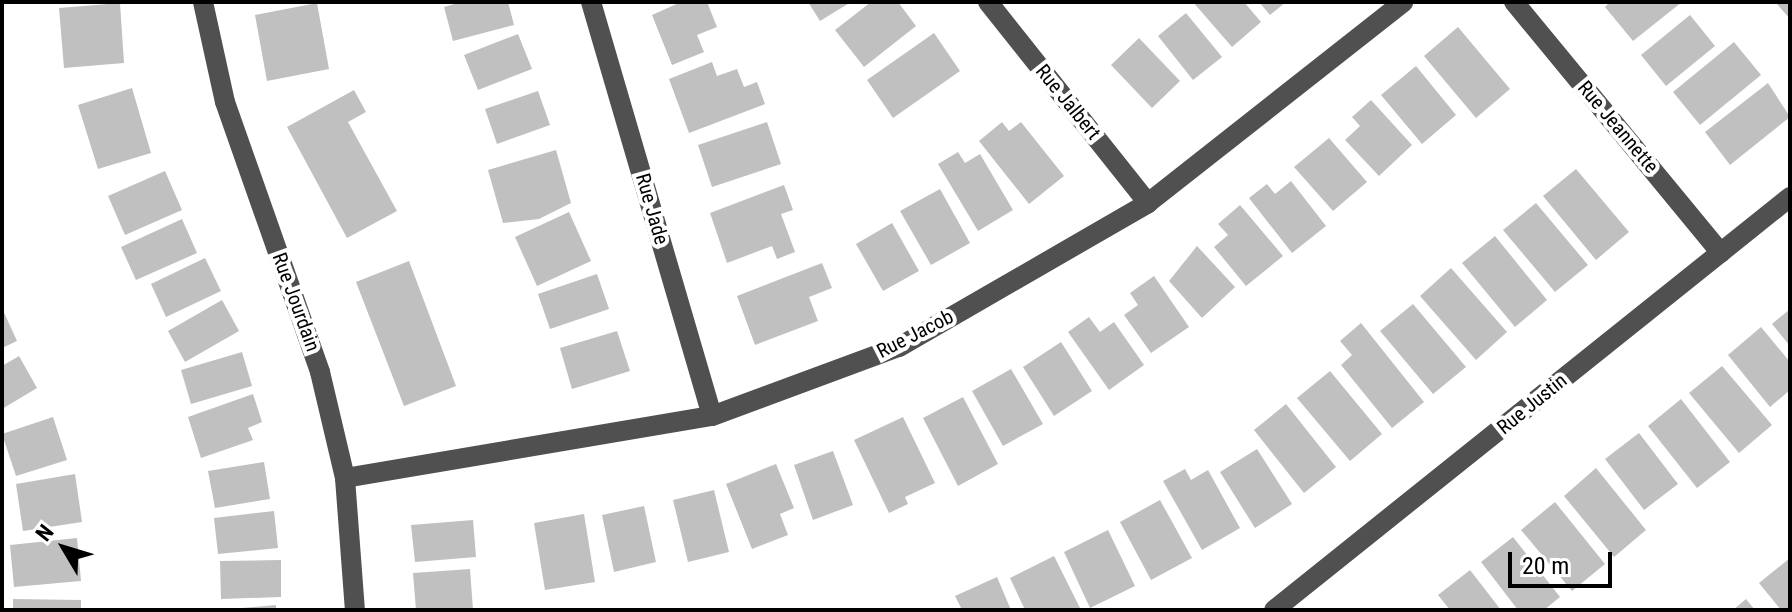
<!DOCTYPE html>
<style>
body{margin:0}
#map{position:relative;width:1792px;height:612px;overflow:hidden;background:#fff;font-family:"Roboto Condensed",sans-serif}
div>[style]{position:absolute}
.building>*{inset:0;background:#c0c0c0}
.minor>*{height:20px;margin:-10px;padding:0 10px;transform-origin:10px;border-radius:10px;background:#505050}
span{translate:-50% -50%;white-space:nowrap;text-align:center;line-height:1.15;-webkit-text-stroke:8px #fff;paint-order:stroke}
.street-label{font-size:20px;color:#000}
.frame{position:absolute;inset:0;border:4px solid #000;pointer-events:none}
.north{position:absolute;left:24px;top:508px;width:80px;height:80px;-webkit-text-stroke:6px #fff;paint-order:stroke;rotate:308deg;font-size:22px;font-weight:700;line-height:32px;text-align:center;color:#000}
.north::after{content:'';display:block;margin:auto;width:28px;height:36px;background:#000;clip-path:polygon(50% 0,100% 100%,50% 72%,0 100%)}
.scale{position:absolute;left:1508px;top:552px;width:104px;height:36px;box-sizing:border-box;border:4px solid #000;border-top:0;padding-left:10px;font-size:24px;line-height:28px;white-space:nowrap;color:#000;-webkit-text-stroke:6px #fff;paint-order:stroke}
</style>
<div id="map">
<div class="building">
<div style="clip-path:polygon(462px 2px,508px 2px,514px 25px,453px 41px,444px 7px)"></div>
<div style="clip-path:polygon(681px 2px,707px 2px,717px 27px,697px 35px,704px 52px,672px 65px,652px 15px)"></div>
<div style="clip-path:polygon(808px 2px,851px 2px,820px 21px)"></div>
<div style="clip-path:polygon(871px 2px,898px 2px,916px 26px,864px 67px,835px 30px)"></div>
<div style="clip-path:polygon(1193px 2px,1244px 2px,1261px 22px,1232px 47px)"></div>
<div style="clip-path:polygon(1259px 2px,1286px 2px,1270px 15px)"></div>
<div style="clip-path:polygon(1610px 2px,1682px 2px,1633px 41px,1605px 7px)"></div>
<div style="clip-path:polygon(1790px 2px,1790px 19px,1777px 4px)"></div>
<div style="clip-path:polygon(120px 3px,124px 63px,64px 68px,59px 8px)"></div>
<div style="clip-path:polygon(317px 3px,329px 69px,267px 81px,255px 15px)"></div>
<div style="clip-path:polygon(1186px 13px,1222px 57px,1193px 80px,1158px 36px)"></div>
<div style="clip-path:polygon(1690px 15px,1715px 46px,1666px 86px,1641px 55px)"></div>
<div style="clip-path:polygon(1458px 27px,1510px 89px,1476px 118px,1424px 56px)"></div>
<div style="clip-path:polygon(934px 33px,960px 71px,893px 118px,867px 80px)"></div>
<div style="clip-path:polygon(518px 34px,532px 69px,478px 90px,464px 55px)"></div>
<div style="clip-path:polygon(1139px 38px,1180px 81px,1152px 108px,1111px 65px)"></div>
<div style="clip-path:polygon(1734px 42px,1761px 75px,1700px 125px,1673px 92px)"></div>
<div style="clip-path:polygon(712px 62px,717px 76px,737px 69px,744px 87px,757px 82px,765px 104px,689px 133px,669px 79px)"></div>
<div style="clip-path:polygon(1416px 66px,1456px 115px,1422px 144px,1381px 95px)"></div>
<div style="clip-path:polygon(1768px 83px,1790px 117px,1730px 165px,1705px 132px)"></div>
<div style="clip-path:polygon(132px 88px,151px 153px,98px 169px,78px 105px)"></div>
<div style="clip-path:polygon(354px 90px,366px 112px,348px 122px,397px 211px,347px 238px,287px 127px)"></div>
<div style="clip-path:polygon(538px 91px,550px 125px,497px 144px,485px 109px)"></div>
<div style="clip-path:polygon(1371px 100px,1412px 145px,1379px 176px,1345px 140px,1360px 126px,1352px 117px)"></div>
<div style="clip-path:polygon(767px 122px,781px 164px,712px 187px,698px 145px)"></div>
<div style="clip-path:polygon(1002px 122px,1009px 131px,1021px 122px,1064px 176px,1029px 204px,979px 141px)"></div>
<div style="clip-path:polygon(1329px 138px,1367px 182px,1333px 211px,1294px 167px)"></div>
<div style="clip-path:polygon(556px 150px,571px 203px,539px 219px,503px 223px,488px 170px)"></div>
<div style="clip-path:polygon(958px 152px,965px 163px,980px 154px,1013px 210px,978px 231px,938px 164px)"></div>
<div style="clip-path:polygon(1576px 169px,1629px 232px,1596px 260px,1543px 196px)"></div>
<div style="clip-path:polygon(165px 171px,182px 210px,125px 235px,108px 196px)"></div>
<div style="clip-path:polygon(1291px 181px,1326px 226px,1292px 253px,1249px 198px,1267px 184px,1275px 194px)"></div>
<div style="clip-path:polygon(784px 185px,793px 210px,781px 214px,795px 252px,777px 259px,772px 246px,727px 263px,710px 213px)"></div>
<div style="clip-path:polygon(940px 189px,970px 243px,931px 265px,900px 211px)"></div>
<div style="clip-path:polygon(1536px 203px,1588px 265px,1555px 292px,1503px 230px)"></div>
<div style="clip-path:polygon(1240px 205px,1283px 256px,1246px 286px,1214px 247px,1228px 235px,1218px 224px)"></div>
<div style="clip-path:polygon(569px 212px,591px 261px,537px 286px,515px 237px)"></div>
<div style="clip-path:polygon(182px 219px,197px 253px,136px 280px,121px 247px)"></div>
<div style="clip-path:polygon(892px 223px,919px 271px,883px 291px,856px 244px)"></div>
<div style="clip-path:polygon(1495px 236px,1547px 300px,1515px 327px,1462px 263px)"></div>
<div style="clip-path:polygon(1197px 246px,1235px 287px,1202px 318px,1169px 281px)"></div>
<div style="clip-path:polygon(205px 258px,221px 291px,166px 317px,151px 284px)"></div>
<div style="clip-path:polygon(409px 261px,456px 386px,404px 406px,356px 282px)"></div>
<div style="clip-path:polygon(822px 263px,832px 288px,809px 297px,818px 321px,755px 345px,737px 296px)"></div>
<div style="clip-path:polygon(1451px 268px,1507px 332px,1476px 360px,1420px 296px)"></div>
<div style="clip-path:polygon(597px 274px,609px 309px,550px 329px,538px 294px)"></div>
<div style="clip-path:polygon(1154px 276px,1189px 327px,1151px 353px,1124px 315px,1138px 305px,1130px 293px)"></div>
<div style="clip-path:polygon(222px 300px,239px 331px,185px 362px,168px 331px)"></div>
<div style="clip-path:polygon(1413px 304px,1466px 367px,1433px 394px,1380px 331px)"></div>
<div style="clip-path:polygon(2px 308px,17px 341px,2px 348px)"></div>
<div style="clip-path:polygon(1790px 309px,1790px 346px,1772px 324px)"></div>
<div style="clip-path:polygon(1089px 317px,1100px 332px,1114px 322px,1144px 365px,1109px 390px,1068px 332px)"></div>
<div style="clip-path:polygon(1361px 323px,1424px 402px,1392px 428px,1341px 365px,1352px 355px,1340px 341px)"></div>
<div style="clip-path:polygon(1761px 327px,1790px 362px,1790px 390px,1770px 407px,1728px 355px)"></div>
<div style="clip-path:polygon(617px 331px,630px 371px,572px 389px,560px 348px)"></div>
<div style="clip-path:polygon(1061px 342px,1092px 391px,1054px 416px,1023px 367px)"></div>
<div style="clip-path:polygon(242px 352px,252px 386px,191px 404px,181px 370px)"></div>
<div style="clip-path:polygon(19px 356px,37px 388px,2px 409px,2px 366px)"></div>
<div style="clip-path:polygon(1722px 366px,1772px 425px,1739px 453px,1689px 393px)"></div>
<div style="clip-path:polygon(1011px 369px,1043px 424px,1003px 446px,972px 391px)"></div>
<div style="clip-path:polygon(1330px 371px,1382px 434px,1350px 461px,1297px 398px)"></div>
<div style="clip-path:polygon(253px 394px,262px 422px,248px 428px,253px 440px,201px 458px,188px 417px)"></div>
<div style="clip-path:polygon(963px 397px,998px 464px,958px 486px,923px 418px)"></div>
<div style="clip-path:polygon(1681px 399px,1730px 462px,1697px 488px,1648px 426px)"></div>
<div style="clip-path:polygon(1286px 404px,1336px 467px,1304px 493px,1254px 430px)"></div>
<div style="clip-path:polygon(53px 417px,67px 460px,16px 476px,2px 434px)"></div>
<div style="clip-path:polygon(903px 417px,935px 483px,905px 497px,908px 504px,889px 513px,854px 440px)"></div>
<div style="clip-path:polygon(1639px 433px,1678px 484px,1644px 510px,1605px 459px)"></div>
<div style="clip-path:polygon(1257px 449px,1292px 504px,1255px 528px,1220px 472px)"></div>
<div style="clip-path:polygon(833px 451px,853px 505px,813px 520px,794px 465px)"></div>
<div style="clip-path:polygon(264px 462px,270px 499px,215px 508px,208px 471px)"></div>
<div style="clip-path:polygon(776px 464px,794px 508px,780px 514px,788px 535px,752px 549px,726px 484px)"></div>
<div style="clip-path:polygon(1596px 468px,1646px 530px,1614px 557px,1564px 496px)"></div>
<div style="clip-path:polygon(1185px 469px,1191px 480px,1208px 470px,1240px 528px,1202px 550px,1163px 481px)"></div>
<div style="clip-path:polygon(75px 474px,82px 522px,23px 531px,16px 484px)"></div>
<div style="clip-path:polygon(714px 490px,729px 552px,688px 562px,673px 500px)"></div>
<div style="clip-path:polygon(1160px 500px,1192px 558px,1151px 580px,1120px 522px)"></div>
<div style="clip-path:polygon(1555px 502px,1605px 564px,1572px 591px,1521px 530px)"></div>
<div style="clip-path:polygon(644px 506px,656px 562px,614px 572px,602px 515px)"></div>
<div style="clip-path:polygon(274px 511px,278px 548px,218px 554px,214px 518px)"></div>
<div style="clip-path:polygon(584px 514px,595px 582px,545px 590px,534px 523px)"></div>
<div style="clip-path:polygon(473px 520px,476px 557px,415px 562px,411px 525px)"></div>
<div style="clip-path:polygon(1108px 530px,1135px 586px,1090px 608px,1064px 552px)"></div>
<div style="clip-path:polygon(1513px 537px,1560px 597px,1544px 610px,1518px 610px,1481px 562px)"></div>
<div style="clip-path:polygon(77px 538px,81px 581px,14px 587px,10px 545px)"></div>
<div style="clip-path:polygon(1054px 556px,1081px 610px,1025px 610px,1010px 578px)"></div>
<div style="clip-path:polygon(1790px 558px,1790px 610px,1781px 610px,1759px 583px)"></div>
<div style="clip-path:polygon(281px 560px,281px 597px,221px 599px,220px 561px)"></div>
<div style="clip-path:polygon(470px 569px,473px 610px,416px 610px,413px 573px)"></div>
<div style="clip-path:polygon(1470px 570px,1501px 610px,1450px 610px,1438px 595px)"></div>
<div style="clip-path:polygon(997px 577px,1011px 610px,962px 610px,955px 596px)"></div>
<div style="clip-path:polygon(13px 599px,81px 600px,81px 610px,13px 610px)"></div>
<div style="clip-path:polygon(1746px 599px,1755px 610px,1733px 610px)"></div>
<div style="clip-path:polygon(276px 605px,276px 610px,242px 610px,242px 608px)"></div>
</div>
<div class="minor">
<div style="left:203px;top:2px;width:102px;rotate:77.6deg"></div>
<div style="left:225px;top:102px;width:286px;rotate:70.6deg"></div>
<div style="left:320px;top:372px;width:109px;rotate:76.7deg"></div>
<div style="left:345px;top:478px;width:132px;rotate:85.7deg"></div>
<div style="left:591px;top:2px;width:431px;rotate:73.7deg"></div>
<div style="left:988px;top:2px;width:257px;rotate:51.5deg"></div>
<div style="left:1514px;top:2px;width:325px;rotate:50.5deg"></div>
<div style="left:345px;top:478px;width:372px;rotate:-9.6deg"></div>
<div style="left:712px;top:416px;width:199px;rotate:-20.3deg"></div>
<div style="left:899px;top:347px;width:288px;rotate:-30deg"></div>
<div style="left:1148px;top:203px;width:325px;rotate:-38.2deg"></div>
<div style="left:1274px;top:610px;width:661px;rotate:-38.67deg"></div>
</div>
<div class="street-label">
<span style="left:1068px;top:102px;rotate:51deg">Rue Jalbert</span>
<span style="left:1618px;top:127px;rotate:50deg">Rue Jeannette</span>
<span style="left:652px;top:209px;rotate:74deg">Rue Jade</span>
<span style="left:296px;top:302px;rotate:70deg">Rue Jourdain</span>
<span style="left:915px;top:334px;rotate:-27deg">Rue Jacob</span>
<span style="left:1532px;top:404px;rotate:-39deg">Rue Justin</span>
</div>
<div class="frame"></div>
<div class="north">N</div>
<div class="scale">20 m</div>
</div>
